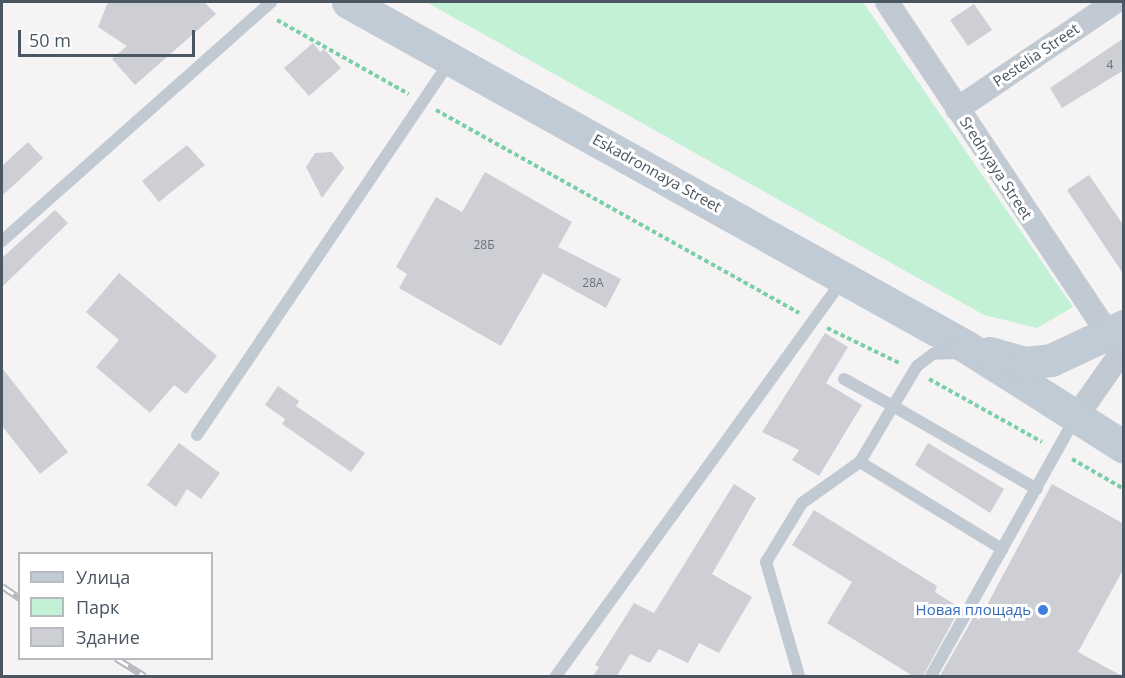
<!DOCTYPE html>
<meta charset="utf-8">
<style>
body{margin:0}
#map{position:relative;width:1125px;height:678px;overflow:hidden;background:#f5f3f3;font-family:"Open Sans",sans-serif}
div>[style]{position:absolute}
.green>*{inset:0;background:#c3f1d5}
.building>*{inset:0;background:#cdcfd5}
.path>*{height:4px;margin-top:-2px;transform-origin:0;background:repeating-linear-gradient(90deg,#7ad0a6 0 4.5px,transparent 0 7.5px)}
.service>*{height:12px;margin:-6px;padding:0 6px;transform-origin:6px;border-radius:6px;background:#c1cad2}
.minor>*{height:24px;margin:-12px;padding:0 12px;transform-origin:12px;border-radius:12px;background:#c1cad2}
.secondary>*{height:33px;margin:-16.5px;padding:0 16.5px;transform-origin:16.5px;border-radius:16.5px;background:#c1cbd6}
.rail>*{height:7px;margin-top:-3.5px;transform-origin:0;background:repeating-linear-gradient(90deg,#fff 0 14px,#b5b8bd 0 28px);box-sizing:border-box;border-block:2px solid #b5b8bd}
.dots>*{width:16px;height:16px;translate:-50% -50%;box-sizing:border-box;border:3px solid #fff;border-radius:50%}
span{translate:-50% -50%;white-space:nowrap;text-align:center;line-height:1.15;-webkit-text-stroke:6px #fff;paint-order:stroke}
.number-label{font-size:12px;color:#6b747e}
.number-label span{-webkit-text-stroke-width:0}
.street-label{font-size:15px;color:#4a5661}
.shop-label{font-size:15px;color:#366cbe}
.right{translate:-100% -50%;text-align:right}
.frame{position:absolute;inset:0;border:3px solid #4a5661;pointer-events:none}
.legend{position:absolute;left:18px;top:552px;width:195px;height:108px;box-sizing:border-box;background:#fff;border:2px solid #b7bbc0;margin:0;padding:8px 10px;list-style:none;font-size:18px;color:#4a5661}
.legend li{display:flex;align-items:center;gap:12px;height:30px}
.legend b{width:30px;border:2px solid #b7bbc0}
.scale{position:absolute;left:18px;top:30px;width:177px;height:27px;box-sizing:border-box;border:3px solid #4a5661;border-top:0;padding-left:8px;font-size:18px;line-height:21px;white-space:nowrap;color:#4a5661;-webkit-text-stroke:4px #fff;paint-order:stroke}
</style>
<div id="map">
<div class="green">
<div style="clip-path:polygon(426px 2px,863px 2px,1073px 307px,1037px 328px,984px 315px)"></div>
</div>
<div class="building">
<div style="clip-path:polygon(108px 2px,204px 2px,216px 14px,135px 85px,112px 59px,127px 46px,98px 27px)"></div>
<div style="clip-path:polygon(974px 4px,992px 30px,968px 46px,950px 20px)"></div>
<div style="clip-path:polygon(1124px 38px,1124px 70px,1062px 108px,1050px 88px)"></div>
<div style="clip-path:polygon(313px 43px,320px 52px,324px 49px,341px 68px,309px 96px,284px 68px)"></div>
<div style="clip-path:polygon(28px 142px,43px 158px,2px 196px,2px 166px)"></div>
<div style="clip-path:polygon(187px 145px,205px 165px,159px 202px,142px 181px)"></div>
<div style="clip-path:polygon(332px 152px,344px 168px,322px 198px,306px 167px,315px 153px)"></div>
<div style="clip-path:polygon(485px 172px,572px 222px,558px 247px,621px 279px,606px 308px,543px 273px,501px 346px,399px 288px,407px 274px,396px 267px,436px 197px,462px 212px)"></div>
<div style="clip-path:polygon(1089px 175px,1124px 226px,1124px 275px,1067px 190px)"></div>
<div style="clip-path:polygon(55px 210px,68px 223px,2px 287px,2px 258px)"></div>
<div style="clip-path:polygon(119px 273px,217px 356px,186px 394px,174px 385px,150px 413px,96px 367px,119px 340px,86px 312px)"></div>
<div style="clip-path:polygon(825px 333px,848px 347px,826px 383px,862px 405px,819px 476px,792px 460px,799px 450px,762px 432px)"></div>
<div style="clip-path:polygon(2px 368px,68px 452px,40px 474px,2px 426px)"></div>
<div style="clip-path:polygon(278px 386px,299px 401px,296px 406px,365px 453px,351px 472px,282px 424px,285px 419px,265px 405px)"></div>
<div style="clip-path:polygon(179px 443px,220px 473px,201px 499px,187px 489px,176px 507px,147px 485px)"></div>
<div style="clip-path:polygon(928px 443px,1004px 489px,990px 513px,915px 465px)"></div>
<div style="clip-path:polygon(734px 484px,756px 498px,712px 574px,752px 597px,719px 653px,699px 643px,688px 663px,659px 649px,650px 663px,630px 654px,617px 676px,593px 676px,599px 667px,595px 665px,634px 603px,654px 613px)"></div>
<div style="clip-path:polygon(1052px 484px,1124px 524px,1124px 568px,1078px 652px,1122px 676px,940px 676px,974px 616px,979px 620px)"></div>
<div style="clip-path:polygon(814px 510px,937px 586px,935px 592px,960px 608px,923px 676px,913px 676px,827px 623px,852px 582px,792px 545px)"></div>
</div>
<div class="path">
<div style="left:277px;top:20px;width:151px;rotate:29.3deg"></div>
<div style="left:436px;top:110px;width:416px;rotate:29.2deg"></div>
<div style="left:827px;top:328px;width:82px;rotate:25.9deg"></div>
<div style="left:929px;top:379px;width:129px;rotate:29.1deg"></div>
<div style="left:1072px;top:459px;width:60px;rotate:30deg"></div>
</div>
<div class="service">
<div style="left:2px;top:241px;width:360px;rotate:-41.6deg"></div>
<div style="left:957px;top:353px;width:24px;rotate:178deg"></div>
<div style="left:933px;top:354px;width:20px;rotate:143deg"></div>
<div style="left:917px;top:366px;width:47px;rotate:121deg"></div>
<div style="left:893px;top:406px;width:166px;rotate:30deg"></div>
<div style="left:844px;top:379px;width:56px;rotate:28.9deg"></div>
<div style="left:893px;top:406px;width:65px;rotate:120.5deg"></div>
<div style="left:197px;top:435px;width:452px;rotate:-55.9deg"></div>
<div style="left:556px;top:676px;width:490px;rotate:-54.1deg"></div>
<div style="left:799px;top:676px;width:119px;rotate:-106.1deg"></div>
<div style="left:766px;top:562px;width:69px;rotate:-58.6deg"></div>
<div style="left:802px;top:503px;width:71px;rotate:-35.3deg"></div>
<div style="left:860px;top:462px;width:167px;rotate:31.5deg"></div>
<div style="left:931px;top:676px;width:295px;rotate:-60.8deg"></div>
</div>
<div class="minor">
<div style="left:887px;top:2px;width:427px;rotate:56.3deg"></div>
<div style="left:957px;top:109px;width:191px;rotate:-34.1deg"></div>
<div style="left:1076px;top:417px;width:83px;rotate:-54.8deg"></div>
</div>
<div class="secondary">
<div style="left:348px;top:2px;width:706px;rotate:29.14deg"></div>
<div style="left:965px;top:346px;width:188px;rotate:32.4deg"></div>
<div style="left:990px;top:353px;width:35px;rotate:16deg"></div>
<div style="left:1024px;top:363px;width:27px;rotate:-6deg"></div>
<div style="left:1051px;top:360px;width:81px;rotate:-25deg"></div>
</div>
<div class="rail">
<div style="left:2px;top:586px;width:22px;rotate:34deg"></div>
<div style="left:116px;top:658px;width:34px;rotate:32deg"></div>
</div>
<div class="dots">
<div style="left:1043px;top:610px;background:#3f7fe0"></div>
</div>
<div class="number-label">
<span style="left:1110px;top:65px">4</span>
<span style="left:484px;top:245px">28Б</span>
<span style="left:593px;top:283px">28А</span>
</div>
<div class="street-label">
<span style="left:1036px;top:55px;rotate:-34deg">Pestelia Street</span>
<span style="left:996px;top:168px;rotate:57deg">Srednyaya Street</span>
<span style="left:657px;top:173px;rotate:29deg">Eskadronnaya Street</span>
</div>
<div class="shop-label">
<span class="right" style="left:1031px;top:610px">Новая площадь</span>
</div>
<div class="frame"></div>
<ul class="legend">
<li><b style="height:8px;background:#c1cbd6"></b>Улица</li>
<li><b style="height:16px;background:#c3f1d5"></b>Парк</li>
<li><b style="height:16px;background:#cdcfd5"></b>Здание</li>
</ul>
<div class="scale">50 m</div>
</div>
